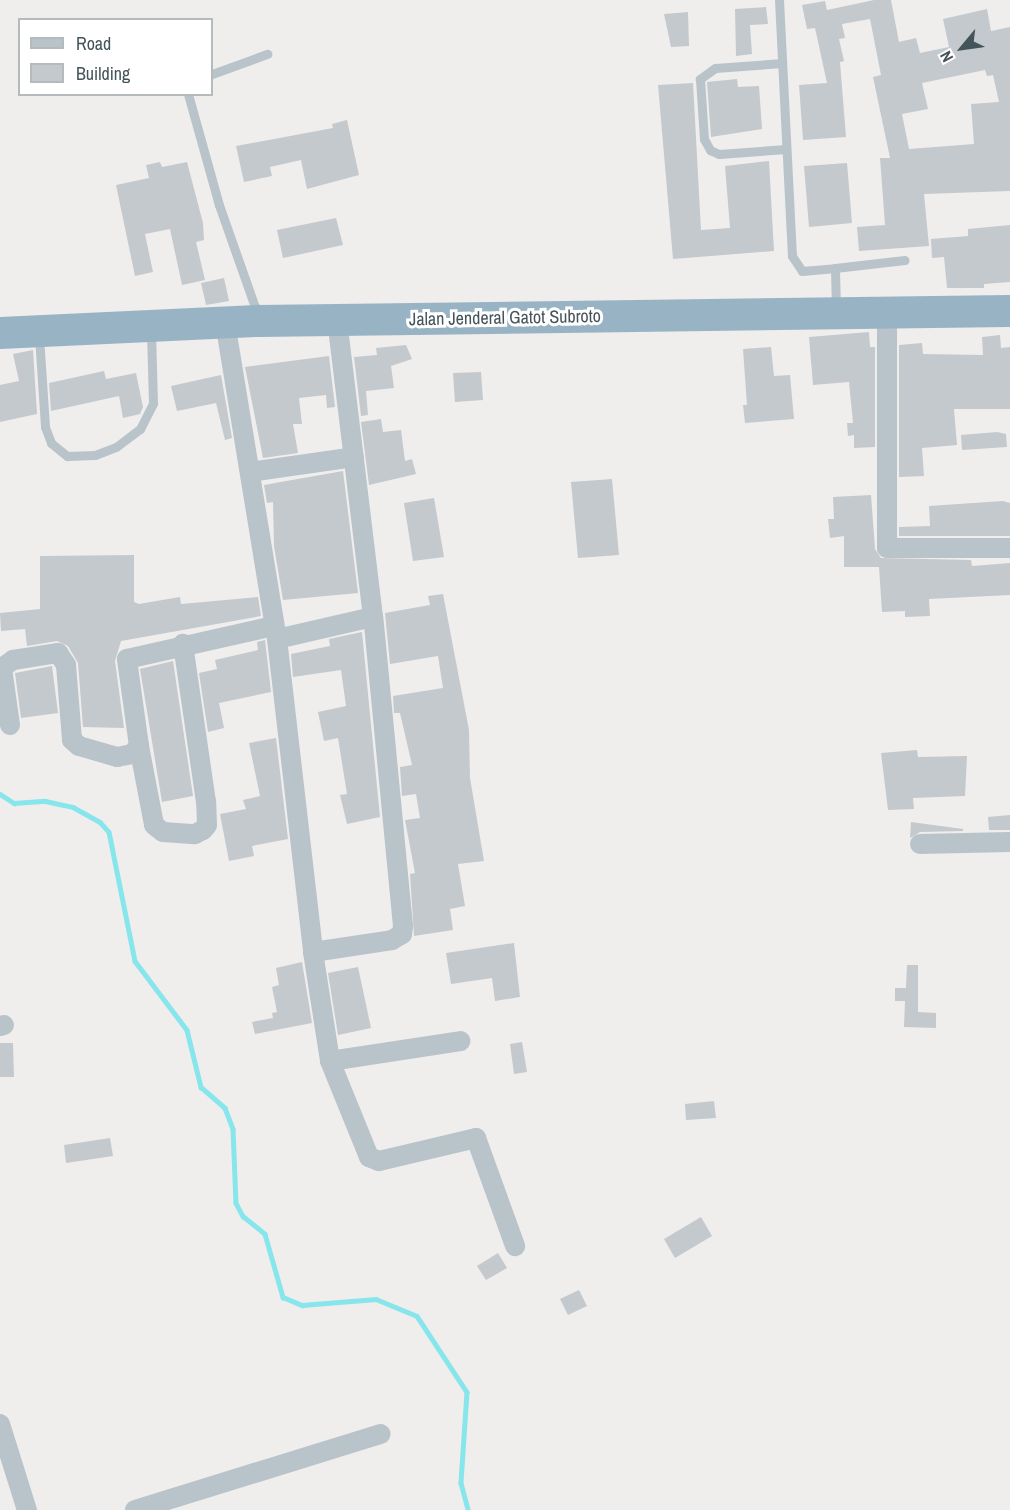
<!DOCTYPE html>
<style>
body{margin:0}
#map{position:relative;width:1010px;height:1510px;overflow:hidden;background:#f0eded;font-family:"Archivo Narrow",sans-serif}
div>[style]{position:absolute}
.stream>*{height:4.5px;margin:-2.25px;padding:0 2.25px;transform-origin:2.25px;border-radius:2.25px;background:#87e6eb}
.building>*{inset:0;background:#c4c9cd}
.service>*{height:9px;margin:-4.5px;padding:0 4.5px;transform-origin:4.5px;border-radius:4.5px;background:#b8c4ca}
.minor>*{height:20px;margin:-10px;padding:0 10px;transform-origin:10px;border-radius:10px;background:#b8c4ca}
.trunk>*{height:32px;margin:-16px;padding:0 16px;transform-origin:16px;border-radius:16px;background:#98b4c4}
span{translate:-50% -50%;white-space:nowrap;text-align:center;line-height:1.15;-webkit-text-stroke:6px #fff;paint-order:stroke}
.street-label{font-size:18px;color:#45535a}
.legend{position:absolute;left:18px;top:18px;width:195px;height:78px;box-sizing:border-box;background:#fff;border:2px solid #b5babd;margin:0;padding:8px 10px;list-style:none;font-size:18px;color:#45535a}
.legend li{display:flex;align-items:center;gap:12px;height:30px}
.legend b{width:30px;border:2px solid #b5babd}
.north{position:absolute;left:932px;top:18px;width:60px;height:60px;-webkit-text-stroke:4px #fff;paint-order:stroke;rotate:241deg;font-size:16px;font-weight:700;line-height:24px;text-align:center;color:#45535a}
.north::after{content:'';display:block;margin:auto;width:21px;height:27px;background:#45535a;clip-path:polygon(50% 0,100% 100%,50% 72%,0 100%)}
</style>
<div id="map">
<div class="stream">
<div style="left:0;top:794px;width:17px;rotate:33deg"></div>
<div style="left:14px;top:803px;width:31px;rotate:-4deg"></div>
<div style="left:45px;top:801px;width:29px;rotate:12deg"></div>
<div style="left:73px;top:807px;width:31px;rotate:29deg"></div>
<div style="left:100px;top:822px;width:13px;rotate:48deg"></div>
<div style="left:109px;top:832px;width:132px;rotate:78.6deg"></div>
<div style="left:135px;top:961px;width:86px;rotate:53deg"></div>
<div style="left:187px;top:1030px;width:59px;rotate:76.2deg"></div>
<div style="left:201px;top:1087px;width:32px;rotate:41deg"></div>
<div style="left:225px;top:1108px;width:22px;rotate:69deg"></div>
<div style="left:233px;top:1129px;width:74px;rotate:87.7deg"></div>
<div style="left:236px;top:1203px;width:15px;rotate:62deg"></div>
<div style="left:243px;top:1216px;width:28px;rotate:39deg"></div>
<div style="left:265px;top:1234px;width:66px;rotate:74.1deg"></div>
<div style="left:283px;top:1297px;width:21px;rotate:23deg"></div>
<div style="left:302px;top:1305px;width:74px;rotate:-4.6deg"></div>
<div style="left:376px;top:1299px;width:44px;rotate:22.5deg"></div>
<div style="left:417px;top:1316px;width:91px;rotate:56.7deg"></div>
<div style="left:467px;top:1392px;width:91px;rotate:93.8deg"></div>
<div style="left:461px;top:1483px;width:28px;rotate:75deg"></div>
</div>
<div class="building">
<div style="clip-path:polygon(evenodd,874px 0,891px 0,899px 42px,916px 38px,920px 53px,949px 47px,943px 19px,987px 9px,991px 31px,1010px 27px,1010px 191px,924px 194px,929px 246px,859px 251px,857px 227px,885px 225px,880px 158px,890px 158px,873px 77px,881px 75px,870px 19px,842px 24px,845px 38px,839px 39px,844px 61px,840px 62px,846px 137px,803px 140px,799px 85px,827px 83px,815px 28px,807px 29px,802px 5px,825px 1px,827px 10px,874px 0,985px 70px,987px 76px,993px 75px,999px 102px,971px 104px,974px 144px,909px 149px,902px 114px,928px 109px,922px 83px,985px 70px)"></div>
<div style="clip-path:polygon(766px 7px,768px 24px,750px 25px,752px 54px,736px 56px,735px 9px)"></div>
<div style="clip-path:polygon(688px 12px,689px 46px,671px 47px,664px 14px)"></div>
<div style="clip-path:polygon(737px 79px,738px 87px,759px 86px,762px 129px,711px 137px,707px 82px)"></div>
<div style="clip-path:polygon(693px 83px,701px 230px,730px 228px,725px 166px,769px 161px,774px 251px,673px 259px,658px 85px)"></div>
<div style="clip-path:polygon(347px 120px,359px 175px,307px 189px,301px 160px,270px 167px,272px 176px,244px 182px,236px 146px,333px 128px,332px 124px)"></div>
<div style="clip-path:polygon(160px 162px,162px 167px,187px 162px,203px 223px,204px 240px,196px 242px,205px 280px,182px 285px,170px 229px,145px 234px,153px 272px,135px 276px,116px 185px,149px 178px,146px 165px)"></div>
<div style="clip-path:polygon(847px 163px,852px 223px,809px 227px,804px 166px)"></div>
<div style="clip-path:polygon(336px 218px,343px 245px,283px 258px,277px 230px)"></div>
<div style="clip-path:polygon(1010px 225px,1010px 282px,984px 284px,984px 288px,947px 288px,944px 257px,932px 258px,931px 239px,968px 236px,968px 229px)"></div>
<div style="clip-path:polygon(224px 278px,229px 301px,206px 305px,201px 283px)"></div>
<div style="clip-path:polygon(869px 332px,870px 347px,875px 347px,875px 447px,854px 448px,854px 435px,848px 436px,847px 423px,853px 423px,849px 382px,813px 385px,809px 337px)"></div>
<div style="clip-path:polygon(1000px 335px,1001px 348px,1010px 347px,1010px 409px,954px 409px,957px 445px,922px 448px,924px 476px,899px 477px,899px 345px,922px 343px,923px 354px,983px 355px,982px 337px)"></div>
<div style="clip-path:polygon(406px 345px,412px 359px,391px 366px,394px 388px,366px 391px,368px 415px,361px 416px,354px 357px,377px 355px,376px 348px)"></div>
<div style="clip-path:polygon(771px 347px,774px 376px,790px 375px,794px 419px,745px 423px,743px 405px,747px 405px,743px 349px)"></div>
<div style="clip-path:polygon(33px 350px,37px 414px,0 422px,0 385px,19px 381px,13px 354px)"></div>
<div style="clip-path:polygon(329px 356px,335px 407px,327px 408px,326px 395px,299px 398px,302px 424px,293px 424px,298px 453px,263px 458px,245px 367px)"></div>
<div style="clip-path:polygon(104px 371px,106px 379px,136px 373px,143px 407px,140px 414px,123px 418px,119px 396px,51px 411px,49px 383px)"></div>
<div style="clip-path:polygon(481px 372px,483px 400px,455px 402px,453px 373px)"></div>
<div style="clip-path:polygon(221px 375px,232px 438px,225px 440px,216px 403px,177px 411px,171px 386px)"></div>
<div style="clip-path:polygon(381px 419px,383px 432px,401px 430px,405px 461px,412px 459px,416px 474px,369px 485px,361px 422px)"></div>
<div style="clip-path:polygon(997px 432px,1006px 434px,1007px 447px,962px 450px,961px 435px)"></div>
<div style="clip-path:polygon(343px 471px,358px 593px,283px 600px,274px 546px,273px 502px,267px 503px,264px 485px)"></div>
<div style="clip-path:polygon(612px 479px,619px 555px,578px 558px,571px 482px)"></div>
<div style="clip-path:polygon(871px 495px,875px 549px,881px 558px,971px 560px,972px 566px,1010px 563px,1010px 595px,929px 599px,930px 616px,905px 617px,905px 611px,882px 612px,879px 567px,844px 567px,844px 536px,830px 538px,828px 519px,834px 519px,833px 497px)"></div>
<div style="clip-path:polygon(434px 498px,444px 557px,413px 561px,404px 503px)"></div>
<div style="clip-path:polygon(1003px 501px,1010px 503px,1010px 536px,899px 536px,899px 527px,930px 526px,929px 506px)"></div>
<div style="clip-path:polygon(134px 555px,134px 602px,139px 604px,180px 597px,181px 604px,258px 597px,261px 616px,121px 641px,115px 661px,124px 728px,83px 727px,78px 663px,68px 646px,57px 641px,27px 646px,25px 629px,1px 631px,0 613px,40px 609px,40px 556px)"></div>
<div style="clip-path:polygon(443px 594px,469px 730px,470px 778px,484px 861px,458px 864px,465px 906px,450px 909px,453px 930px,414px 936px,410px 874px,415px 873px,405px 820px,420px 818px,416px 794px,402px 796px,400px 767px,412px 765px,400px 713px,394px 713px,393px 696px,443px 688px,438px 656px,390px 664px,385px 613px,430px 605px,428px 596px)"></div>
<div style="clip-path:polygon(362px 632px,380px 817px,347px 824px,340px 795px,347px 794px,338px 738px,324px 741px,318px 712px,346px 706px,341px 670px,293px 677px,291px 654px,330px 646px,329px 639px)"></div>
<div style="clip-path:polygon(265px 640px,271px 692px,219px 703px,224px 728px,208px 732px,199px 673px,217px 669px,215px 660px,258px 650px,257px 642px)"></div>
<div style="clip-path:polygon(173px 661px,193px 796px,162px 802px,140px 669px)"></div>
<div style="clip-path:polygon(52px 666px,58px 713px,21px 718px,15px 673px)"></div>
<div style="clip-path:polygon(276px 738px,288px 839px,252px 846px,254px 856px,229px 861px,220px 814px,246px 809px,243px 800px,260px 796px,249px 743px)"></div>
<div style="clip-path:polygon(917px 750px,918px 757px,967px 756px,965px 796px,913px 798px,914px 809px,888px 810px,881px 753px)"></div>
<div style="clip-path:polygon(1010px 815px,1010px 830px,989px 830px,988px 817px)"></div>
<div style="clip-path:polygon(911px 822px,963px 829px,963px 831px,920px 832px,910px 838px)"></div>
<div style="clip-path:polygon(514px 943px,520px 997px,495px 1001px,492px 978px,451px 984px,446px 953px)"></div>
<div style="clip-path:polygon(302px 962px,312px 1023px,255px 1034px,252px 1022px,273px 1018px,272px 1013px,277px 1012px,272px 987px,279px 985px,276px 968px)"></div>
<div style="clip-path:polygon(907px 965px,918px 965px,918px 1012px,936px 1013px,936px 1028px,904px 1027px,905px 1001px,895px 1001px,895px 988px,906px 988px)"></div>
<div style="clip-path:polygon(358px 967px,371px 1028px,338px 1035px,328px 973px)"></div>
<div style="clip-path:polygon(522px 1042px,527px 1072px,514px 1074px,510px 1044px)"></div>
<div style="clip-path:polygon(0 1043px,13px 1043px,14px 1077px,0 1077px)"></div>
<div style="clip-path:polygon(714px 1101px,716px 1118px,686px 1120px,685px 1104px)"></div>
<div style="clip-path:polygon(110px 1138px,113px 1156px,66px 1163px,64px 1145px)"></div>
<div style="clip-path:polygon(701px 1217px,712px 1236px,675px 1258px,664px 1239px)"></div>
<div style="clip-path:polygon(498px 1253px,507px 1268px,486px 1280px,477px 1266px)"></div>
<div style="clip-path:polygon(579px 1290px,587px 1306px,568px 1315px,560px 1299px)"></div>
</div>
<div class="service">
<div style="left:779px;top:0;width:256px;rotate:87.1deg"></div>
<div style="left:792px;top:256px;width:18px;rotate:56deg"></div>
<div style="left:802px;top:271px;width:33px;rotate:-5deg"></div>
<div style="left:782px;top:63px;width:67px;rotate:175.7deg"></div>
<div style="left:715px;top:68px;width:19px;rotate:144deg"></div>
<div style="left:700px;top:79px;width:60px;rotate:86.2deg"></div>
<div style="left:704px;top:139px;width:13px;rotate:61deg"></div>
<div style="left:710px;top:150px;width:10px;rotate:24deg"></div>
<div style="left:719px;top:154px;width:67px;rotate:-4.3deg"></div>
<div style="left:212px;top:74px;width:59px;rotate:-20deg"></div>
<div style="left:188px;top:94px;width:115px;rotate:74.4deg"></div>
<div style="left:219px;top:205px;width:118px;rotate:70.6deg"></div>
<div style="left:836px;top:310px;width:42px;rotate:-91.4deg"></div>
<div style="left:835px;top:268px;width:70px;rotate:-6.5deg"></div>
<div style="left:39px;top:336px;width:91px;rotate:86.2deg"></div>
<div style="left:45px;top:427px;width:17px;rotate:69deg"></div>
<div style="left:51px;top:443px;width:21px;rotate:39deg"></div>
<div style="left:67px;top:456px;width:28px;rotate:-2deg"></div>
<div style="left:95px;top:455px;width:22px;rotate:-21deg"></div>
<div style="left:116px;top:447px;width:30px;rotate:-37deg"></div>
<div style="left:140px;top:429px;width:29px;rotate:-63deg"></div>
<div style="left:153px;top:403px;width:71px;rotate:-91.6deg"></div>
</div>
<div class="minor">
<div style="left:887px;top:313px;width:235px;rotate:90deg"></div>
<div style="left:887px;top:548px;width:123px"></div>
<div style="left:225px;top:322px;width:321px;rotate:80.7deg"></div>
<div style="left:277px;top:639px;width:315px;rotate:83.4deg"></div>
<div style="left:313px;top:952px;width:110px;rotate:81.1deg"></div>
<div style="left:330px;top:1061px;width:104px;rotate:67.9deg"></div>
<div style="left:369px;top:1157px;width:11px;rotate:22deg"></div>
<div style="left:379px;top:1161px;width:100px;rotate:-13.3deg"></div>
<div style="left:476px;top:1138px;width:115px;rotate:70.1deg"></div>
<div style="left:250px;top:472px;width:105px;rotate:-8.2deg"></div>
<div style="left:277px;top:639px;width:98px;rotate:-12.9deg"></div>
<div style="left:10px;top:725px;width:58px;rotate:-98deg"></div>
<div style="left:2px;top:668px;width:14px;rotate:-36deg"></div>
<div style="left:13px;top:660px;width:46px;rotate:-8.8deg"></div>
<div style="left:58px;top:653px;width:14px;rotate:56deg"></div>
<div style="left:66px;top:665px;width:75px;rotate:85.4deg"></div>
<div style="left:72px;top:740px;width:9px;rotate:41deg"></div>
<div style="left:79px;top:746px;width:40px;rotate:16deg"></div>
<div style="left:117px;top:757px;width:15px;rotate:-11deg"></div>
<div style="left:132px;top:754px;width:11px;rotate:-49deg"></div>
<div style="left:139px;top:746px;width:88px;rotate:-97.9deg"></div>
<div style="left:127px;top:659px;width:150px;rotate:-12.7deg"></div>
<div style="left:139px;top:746px;width:80px;rotate:79.2deg"></div>
<div style="left:154px;top:825px;width:11px;rotate:38deg"></div>
<div style="left:163px;top:832px;width:32px;rotate:4deg"></div>
<div style="left:195px;top:834px;width:9px;rotate:-27deg"></div>
<div style="left:203px;top:830px;width:6px;rotate:-51deg"></div>
<div style="left:207px;top:825px;width:23px;rotate:-92deg"></div>
<div style="left:206px;top:802px;width:160px;rotate:-98.3deg"></div>
<div style="left:920px;top:844px;width:90px;rotate:-1.3deg"></div>
<div style="left:313px;top:952px;width:80px;rotate:-8.6deg"></div>
<div style="left:392px;top:940px;width:12px;rotate:-31deg"></div>
<div style="left:402px;top:934px;width:8px;rotate:-83deg"></div>
<div style="left:403px;top:926px;width:310px;rotate:-95.5deg"></div>
<div style="left:373px;top:617px;width:298px;rotate:-96.9deg"></div>
<div style="left:0;top:1026px;width:4px;rotate:-14deg"></div>
<div style="left:330px;top:1061px;width:132px;rotate:-8.7deg"></div>
<div style="left:0;top:1424px;width:90px;rotate:72.6deg"></div>
<div style="left:135px;top:1510px;width:257px;rotate:-17.2deg"></div>
</div>
<div class="trunk">
<div style="left:0;top:333px;width:259px;rotate:-2.7deg"></div>
<div style="left:259px;top:321px;width:751px;rotate:-0.76deg"></div>
</div>
<div class="street-label">
<span style="left:505px;top:318px;rotate:-1deg">Jalan Jenderal Gatot Subroto</span>
</div>
<ul class="legend">
<li><b style="height:8px;background:#b8c4ca"></b>Road</li>
<li><b style="height:16px;background:#c4c9cd"></b>Building</li>
</ul>
<div class="north">N</div>
</div>
